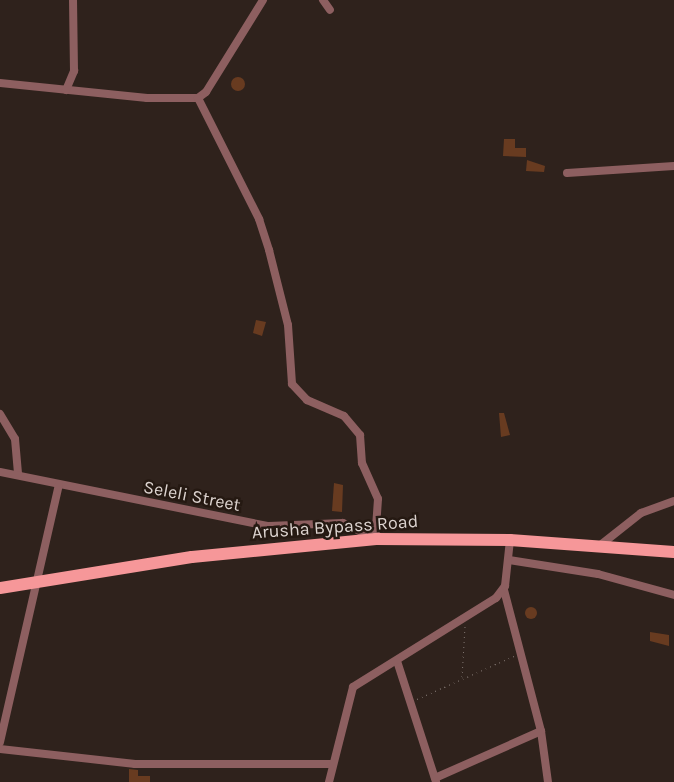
<!DOCTYPE html>
<style>
body{margin:0}
#map{position:relative;width:674px;height:782px;overflow:hidden;background:#2f221c;font-family:Karla,sans-serif}
div>[style]{position:absolute}
.building>*{inset:0;background:#683b20}
.round{border-radius:50%}
.path>*{height:1px;margin-top:-0.5px;transform-origin:0;background:repeating-linear-gradient(90deg,#807570 0 1px,transparent 0 5px)}
.minor>*{height:8px;margin:-4px;padding:0 4px;transform-origin:4px;border-radius:4px;background:#8d5f60}
.primary>*{height:12px;margin:-6px;padding:0 6px;transform-origin:6px;border-radius:6px;background:#f69799}
span{translate:-50% -50%;white-space:nowrap;text-align:center;line-height:1.15;-webkit-text-stroke:5px #251912;paint-order:stroke}
.street-label{font-size:18px;color:#dcd3cf}
</style>
<div id="map">
<div class="building">
<div class="round" style="left:231px;top:77px;width:14px;height:14px"></div>
<div style="clip-path:polygon(504px 139px,515px 139px,515px 148px,526px 148px,526px 157px,503px 156px)"></div>
<div style="clip-path:polygon(527px 160px,545px 166px,544px 172px,526px 171px)"></div>
<div style="clip-path:polygon(256px 320px,266px 322px,262px 336px,253px 333px)"></div>
<div style="clip-path:polygon(499px 413px,504px 413px,510px 435px,501px 437px)"></div>
<div style="clip-path:polygon(334px 483px,343px 485px,342px 512px,332px 511px)"></div>
<div class="round" style="left:525px;top:607px;width:12px;height:12px"></div>
<div style="clip-path:polygon(650px 632px,669px 635px,669px 646px,650px 641px)"></div>
<div style="clip-path:polygon(129px 769px,138px 770px,138px 776px,150px 776px,150px 782px,129px 782px)"></div>
</div>
<div class="path">
<div style="left:462px;top:677px;width:51px;rotate:-86.6deg"></div>
<div style="left:417px;top:699px;width:106px;rotate:-23.9deg"></div>
</div>
<div class="minor">
<div style="left:323px;top:0;width:12px;rotate:55deg"></div>
<div style="left:0;top:83px;width:148px;rotate:5.8deg"></div>
<div style="left:147px;top:98px;width:51px"></div>
<div style="left:198px;top:98px;width:10px;rotate:-37deg"></div>
<div style="left:206px;top:92px;width:108px;rotate:-58.2deg"></div>
<div style="left:66px;top:90px;width:21px;rotate:-67deg"></div>
<div style="left:74px;top:71px;width:71px;rotate:-90.8deg"></div>
<div style="left:198px;top:98px;width:136px;rotate:63.2deg"></div>
<div style="left:259px;top:219px;width:33px;rotate:72deg"></div>
<div style="left:269px;top:250px;width:77px;rotate:75.8deg"></div>
<div style="left:288px;top:325px;width:59px;rotate:86.1deg"></div>
<div style="left:292px;top:384px;width:22px;rotate:47deg"></div>
<div style="left:307px;top:400px;width:40px;rotate:23.4deg"></div>
<div style="left:344px;top:416px;width:25px;rotate:50deg"></div>
<div style="left:360px;top:435px;width:28px;rotate:86deg"></div>
<div style="left:362px;top:463px;width:39px;rotate:66deg"></div>
<div style="left:378px;top:499px;width:39px;rotate:94deg"></div>
<div style="left:567px;top:173px;width:107px;rotate:-3.7deg"></div>
<div style="left:0;top:414px;width:29px;rotate:59deg"></div>
<div style="left:15px;top:439px;width:36px;rotate:85deg"></div>
<div style="left:0;top:472px;width:274px;rotate:11.4deg"></div>
<div style="left:269px;top:526px;width:74px;rotate:-2.3deg"></div>
<div style="left:343px;top:523px;width:34px;rotate:26deg"></div>
<div style="left:598px;top:547px;width:55px;rotate:-38.3deg"></div>
<div style="left:641px;top:513px;width:35px;rotate:-20deg"></div>
<div style="left:509px;top:560px;width:90px;rotate:8.9deg"></div>
<div style="left:598px;top:574px;width:79px;rotate:15.4deg"></div>
<div style="left:504px;top:590px;width:146px;rotate:75.3deg"></div>
<div style="left:541px;top:731px;width:51px;rotate:82.2deg"></div>
<div style="left:397px;top:661px;width:127px;rotate:72.1deg"></div>
<div style="left:0;top:742px;width:264px;rotate:-77.1deg"></div>
<div style="left:0;top:749px;width:136px;rotate:6.3deg"></div>
<div style="left:135px;top:764px;width:198px"></div>
<div style="left:435px;top:778px;width:116px;rotate:-23.9deg"></div>
<div style="left:329px;top:782px;width:98px;rotate:-75.8deg"></div>
<div style="left:353px;top:687px;width:168px;rotate:-31.9deg"></div>
<div style="left:496px;top:598px;width:15px;rotate:-53deg"></div>
<div style="left:505px;top:586px;width:46px;rotate:-83.8deg"></div>
</div>
<div class="primary">
<div style="left:0;top:588px;width:194px;rotate:-9.2deg"></div>
<div style="left:192px;top:557px;width:185px;rotate:-5.6deg"></div>
<div style="left:376px;top:539px;width:134px;rotate:0.4deg"></div>
<div style="left:510px;top:540px;width:164px;rotate:4.2deg"></div>
</div>
<div class="street-label">
<span style="left:192px;top:496px;rotate:11deg">Seleli Street</span>
<span style="left:335px;top:527px;rotate:-4deg">Arusha Bypass Road</span>
</div>
</div>
